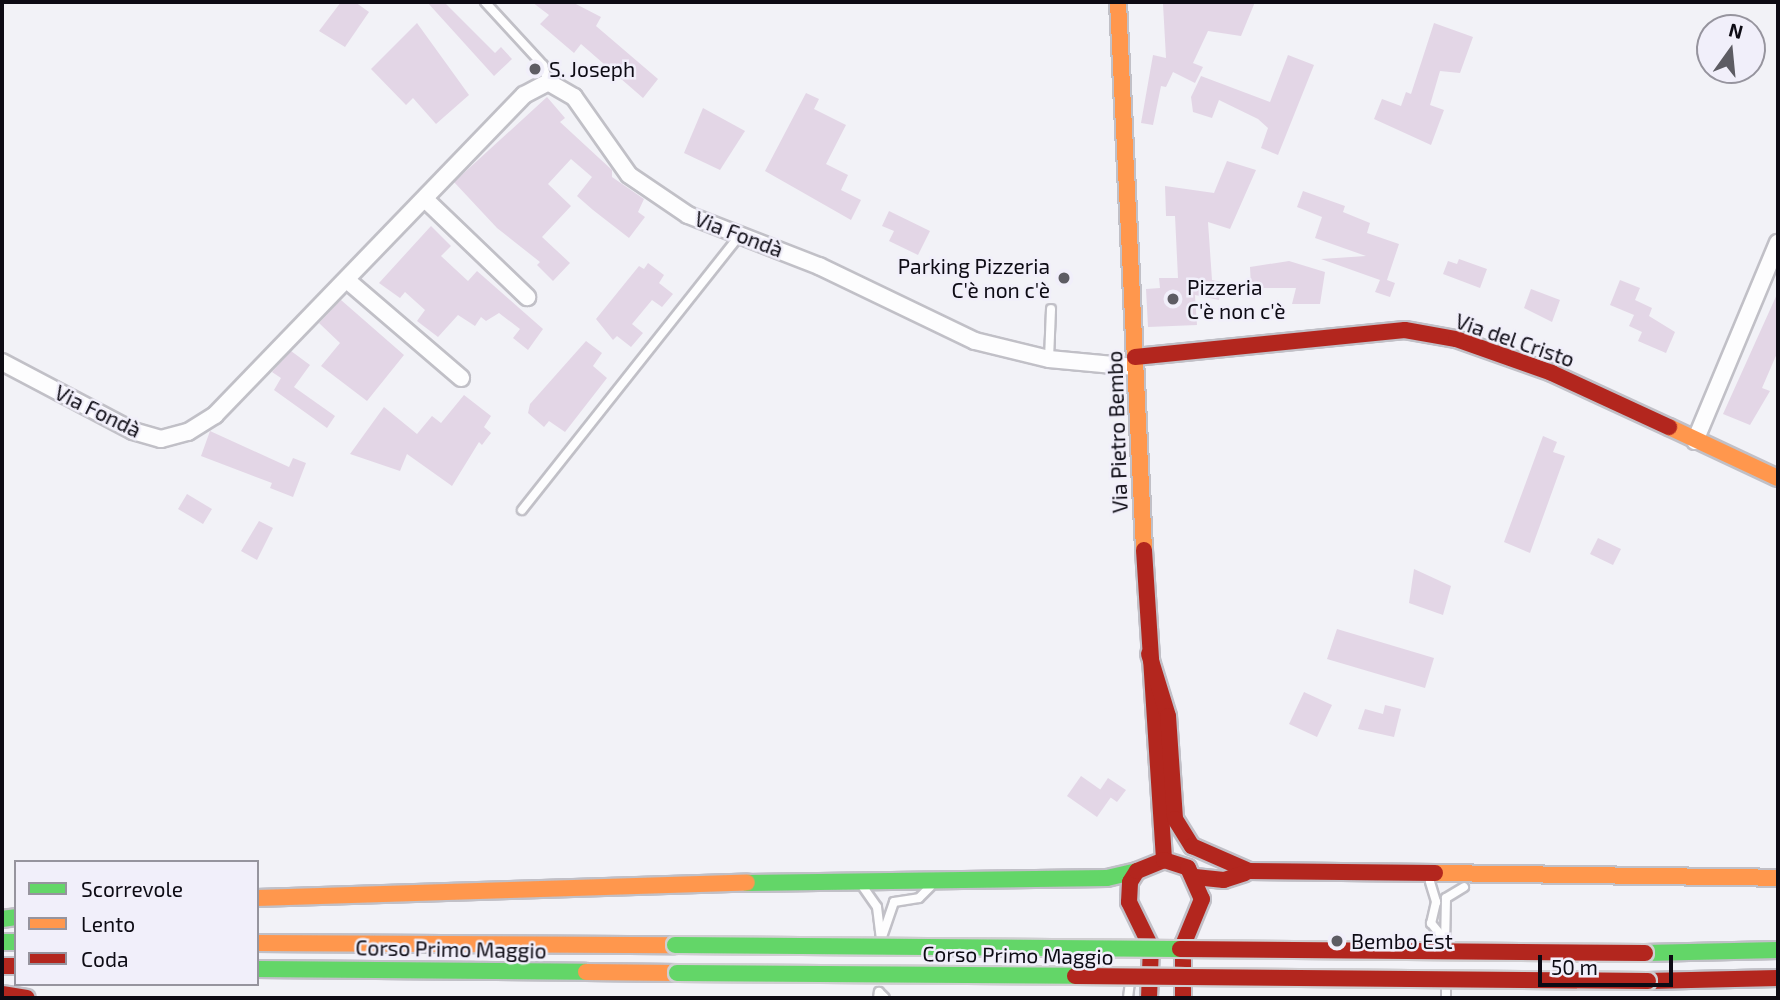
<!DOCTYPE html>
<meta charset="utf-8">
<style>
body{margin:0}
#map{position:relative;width:1780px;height:1000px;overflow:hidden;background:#f2f2f7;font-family:"Exo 2",sans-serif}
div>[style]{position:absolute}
.building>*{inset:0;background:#e3d6e6}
.roads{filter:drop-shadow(2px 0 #c1c0c7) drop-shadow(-2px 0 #c1c0c7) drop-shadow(0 2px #c1c0c7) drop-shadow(0 -2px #c1c0c7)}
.lane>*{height:8px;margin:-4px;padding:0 4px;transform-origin:4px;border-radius:4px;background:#fdfdfe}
.street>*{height:16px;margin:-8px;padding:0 8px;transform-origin:8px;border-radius:8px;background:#fdfdfe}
.fast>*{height:16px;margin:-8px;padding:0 8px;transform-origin:8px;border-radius:8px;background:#63d668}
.slow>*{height:16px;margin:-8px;padding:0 8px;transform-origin:8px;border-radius:8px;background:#ff974d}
.jam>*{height:16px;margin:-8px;padding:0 8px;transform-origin:8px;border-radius:8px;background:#b3261e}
.bridges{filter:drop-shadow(2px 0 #cfced1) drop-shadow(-2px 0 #cfced1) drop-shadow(0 2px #cfced1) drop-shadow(0 -2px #cfced1)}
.fast-bridge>*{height:16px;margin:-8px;padding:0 8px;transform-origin:8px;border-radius:8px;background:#63d668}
.jam-bridge>*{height:16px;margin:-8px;padding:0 8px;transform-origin:8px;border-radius:8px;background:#b3261e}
.dots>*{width:19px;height:19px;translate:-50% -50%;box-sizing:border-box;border:4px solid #f1effa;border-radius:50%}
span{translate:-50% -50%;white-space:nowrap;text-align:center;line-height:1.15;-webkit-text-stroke:5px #f1effa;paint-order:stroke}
.poi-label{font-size:21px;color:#0d0b14}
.left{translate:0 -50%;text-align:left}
.right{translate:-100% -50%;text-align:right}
.street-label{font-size:21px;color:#0d0b14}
.frame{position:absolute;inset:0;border:4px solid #0d0b14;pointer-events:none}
.legend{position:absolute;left:14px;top:860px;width:245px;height:126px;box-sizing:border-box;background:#f1effa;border:2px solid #96949e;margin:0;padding:9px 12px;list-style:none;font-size:21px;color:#0d0b14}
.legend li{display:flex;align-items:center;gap:14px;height:35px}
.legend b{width:35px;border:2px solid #96949e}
.north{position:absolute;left:1696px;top:14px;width:70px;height:70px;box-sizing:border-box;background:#f1effa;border:2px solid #96949e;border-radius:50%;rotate:15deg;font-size:19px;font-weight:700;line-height:28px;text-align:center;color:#0d0b14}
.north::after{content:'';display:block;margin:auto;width:24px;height:32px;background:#5d5c63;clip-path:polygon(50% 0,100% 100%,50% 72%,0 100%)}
.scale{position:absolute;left:1538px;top:955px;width:135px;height:32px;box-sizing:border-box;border:4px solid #0d0b14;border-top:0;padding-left:9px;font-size:21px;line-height:24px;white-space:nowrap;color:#0d0b14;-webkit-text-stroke:5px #f1effa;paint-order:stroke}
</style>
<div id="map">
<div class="building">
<div style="clip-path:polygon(341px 2px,355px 2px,369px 12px,345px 47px,319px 31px)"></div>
<div style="clip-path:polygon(427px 2px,444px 2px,495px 53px,501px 47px,512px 59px,494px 76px)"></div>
<div style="clip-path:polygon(532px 2px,572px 2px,601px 17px,596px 26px,658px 79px,643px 98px,581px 44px,574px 53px,540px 24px,549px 15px)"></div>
<div style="clip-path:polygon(1255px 2px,1241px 36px,1208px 31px,1193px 63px,1203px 67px,1195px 83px,1173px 72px,1166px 87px,1161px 86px,1153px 125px,1141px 123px,1153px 55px,1166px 58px,1163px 4px)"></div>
<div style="clip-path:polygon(417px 23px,469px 95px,436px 124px,413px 98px,406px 105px,371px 69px)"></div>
<div style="clip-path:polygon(1434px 23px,1473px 37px,1460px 73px,1440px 71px,1430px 105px,1444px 110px,1431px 145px,1374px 119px,1382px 99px,1401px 106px,1406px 92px,1411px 94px)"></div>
<div style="clip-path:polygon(1288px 55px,1314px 65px,1278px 155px,1261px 148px,1268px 128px,1258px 119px,1219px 100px,1212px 118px,1193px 112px,1191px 97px,1201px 76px,1270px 102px)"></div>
<div style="clip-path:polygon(806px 93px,819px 99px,814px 109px,846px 125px,826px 164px,848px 175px,841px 190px,861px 200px,851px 220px,765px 171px)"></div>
<div style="clip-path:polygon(547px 97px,565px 118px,560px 122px,612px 170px,612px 177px,644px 199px,638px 212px,645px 217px,629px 238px,593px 210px,577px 196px,592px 177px,571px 159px,548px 184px,571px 206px,542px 237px,570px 263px,553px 281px,537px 265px,540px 262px,497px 228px,454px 182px)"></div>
<div style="clip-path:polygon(703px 108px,745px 131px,720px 170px,684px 153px)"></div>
<div style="clip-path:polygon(1227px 161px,1256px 170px,1230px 229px,1208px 222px,1212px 280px,1222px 282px,1219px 300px,1195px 295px,1197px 325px,1148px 327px,1146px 289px,1160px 288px,1159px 278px,1178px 278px,1175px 216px,1166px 216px,1165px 186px,1214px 193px)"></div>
<div style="clip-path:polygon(1303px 191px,1345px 206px,1343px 212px,1370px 223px,1367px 233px,1399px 244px,1387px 280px,1395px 283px,1390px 297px,1375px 292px,1380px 280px,1321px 259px,1366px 256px,1315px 238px,1322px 217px,1297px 207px)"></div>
<div style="clip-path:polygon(889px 211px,930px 231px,918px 255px,889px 241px,894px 231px,882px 226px)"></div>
<div style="clip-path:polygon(431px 226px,451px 246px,441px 256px,455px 269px,468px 281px,477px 271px,543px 329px,528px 350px,513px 338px,520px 329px,499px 313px,486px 321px,481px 317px,475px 326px,458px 315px,438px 337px,417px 321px,425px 310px,405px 292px,400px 298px,379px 283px)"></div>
<div style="clip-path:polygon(1459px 259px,1487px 269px,1480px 288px,1443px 274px,1448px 261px,1457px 264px)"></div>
<div style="clip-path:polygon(1289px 261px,1325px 272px,1320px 304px,1292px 304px,1296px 288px,1251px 288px,1250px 267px)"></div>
<div style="clip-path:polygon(648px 263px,664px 275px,659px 283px,673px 294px,662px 307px,652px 300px,632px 324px,643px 333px,631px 347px,617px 336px,613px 340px,596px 319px,639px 266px,644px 269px)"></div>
<div style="clip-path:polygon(1620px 280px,1640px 288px,1635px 300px,1652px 308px,1649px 316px,1675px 332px,1666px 353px,1638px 341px,1642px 332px,1629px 326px,1634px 315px,1610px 305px)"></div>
<div style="clip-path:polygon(1531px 289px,1560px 300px,1552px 322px,1524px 308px)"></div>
<div style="clip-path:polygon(1778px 292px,1778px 351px,1762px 388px,1770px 391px,1750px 425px,1723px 414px)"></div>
<div style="clip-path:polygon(341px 300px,404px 355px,367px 401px,321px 366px,340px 343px,319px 323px)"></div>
<div style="clip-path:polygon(586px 341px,602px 353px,593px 366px,607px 378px,565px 432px,549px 421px,544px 427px,528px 413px,530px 404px)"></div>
<div style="clip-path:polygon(291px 351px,310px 365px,294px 387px,335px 416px,327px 428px,274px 390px,281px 378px,272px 372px)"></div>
<div style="clip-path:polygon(464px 395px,491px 416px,484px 427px,491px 433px,482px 445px,479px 442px,452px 486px,407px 454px,400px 471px,350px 454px,384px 407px,417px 434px,432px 416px,441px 423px)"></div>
<div style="clip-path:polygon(210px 431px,289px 467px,293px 458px,306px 463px,293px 497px,270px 488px,272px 483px,201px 456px)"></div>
<div style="clip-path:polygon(1543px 436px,1557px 442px,1553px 452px,1565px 456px,1530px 553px,1504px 542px)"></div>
<div style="clip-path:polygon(187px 494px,212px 509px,203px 524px,178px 509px)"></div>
<div style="clip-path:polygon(259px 521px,273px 528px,257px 560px,241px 551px)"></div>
<div style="clip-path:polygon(1598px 538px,1621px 549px,1613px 565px,1590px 554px)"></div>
<div style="clip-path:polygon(1414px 569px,1451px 586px,1443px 615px,1409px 603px)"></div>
<div style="clip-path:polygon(1337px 629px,1434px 658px,1425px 688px,1327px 659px)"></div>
<div style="clip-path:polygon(1304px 692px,1332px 705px,1317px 737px,1289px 724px)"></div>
<div style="clip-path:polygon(1385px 705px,1401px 709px,1394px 737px,1358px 729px,1365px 709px,1383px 714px)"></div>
<div style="clip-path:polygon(1081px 776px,1111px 797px,1097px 817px,1067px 796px)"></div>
<div style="clip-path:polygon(1108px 778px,1126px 790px,1117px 802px,1100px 790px)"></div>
</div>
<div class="roads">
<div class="lane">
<div style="left:485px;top:2px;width:86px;rotate:47.4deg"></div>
<div style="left:543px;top:65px;width:18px;rotate:74deg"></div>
<div style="left:1049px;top:359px;width:50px;rotate:-87.7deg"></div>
<div style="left:522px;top:510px;width:351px;rotate:-51.6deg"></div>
<div style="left:1430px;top:882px;width:21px;rotate:73deg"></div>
<div style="left:1436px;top:902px;width:22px;rotate:103deg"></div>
<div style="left:1431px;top:923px;width:21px;rotate:51deg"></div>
<div style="left:863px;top:887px;width:24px;rotate:55deg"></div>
<div style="left:877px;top:907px;width:33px;rotate:83deg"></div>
<div style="left:881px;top:940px;width:40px;rotate:-71.1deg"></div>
<div style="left:894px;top:902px;width:25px;rotate:-9deg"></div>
<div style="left:919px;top:898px;width:16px;rotate:-45deg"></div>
<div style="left:1445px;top:946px;width:48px;rotate:-88.8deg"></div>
<div style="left:1446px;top:898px;width:21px;rotate:-31deg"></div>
<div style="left:1446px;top:983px;width:15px;rotate:90deg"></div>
<div style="left:878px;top:998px;width:6px;rotate:-81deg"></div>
<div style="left:879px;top:992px;width:8px;rotate:45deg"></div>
<div style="left:1128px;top:998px;width:16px;rotate:-83deg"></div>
</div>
<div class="street">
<div style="left:427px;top:201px;width:139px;rotate:43.8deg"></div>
<div style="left:348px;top:281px;width:149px;rotate:40.6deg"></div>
<div style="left:2px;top:362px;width:148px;rotate:27.8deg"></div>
<div style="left:133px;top:431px;width:29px;rotate:16deg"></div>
<div style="left:161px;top:439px;width:28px;rotate:-15deg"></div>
<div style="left:188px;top:432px;width:32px;rotate:-32deg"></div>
<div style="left:215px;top:415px;width:445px;rotate:-46deg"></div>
<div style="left:524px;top:95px;width:27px;rotate:-28deg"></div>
<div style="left:548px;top:82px;width:30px;rotate:30deg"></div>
<div style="left:574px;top:97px;width:95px;rotate:54.8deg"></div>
<div style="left:629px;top:175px;width:71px;rotate:34.1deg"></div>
<div style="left:688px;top:215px;width:141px;rotate:21.3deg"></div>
<div style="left:819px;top:266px;width:173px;rotate:25.7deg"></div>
<div style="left:975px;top:341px;width:76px;rotate:13.7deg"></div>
<div style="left:1049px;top:359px;width:86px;rotate:5.3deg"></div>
<div style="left:1695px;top:441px;width:215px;rotate:-67.3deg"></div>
</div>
<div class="fast">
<div style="left:747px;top:883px;width:360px;rotate:-0.8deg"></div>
<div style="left:1107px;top:878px;width:31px;rotate:-13deg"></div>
<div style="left:2px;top:919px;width:14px;rotate:-8deg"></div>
<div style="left:2px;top:942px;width:14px"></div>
<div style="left:1645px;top:953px;width:133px;rotate:-1.3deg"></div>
<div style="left:257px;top:969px;width:329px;rotate:0.5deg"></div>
</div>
<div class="slow">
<div style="left:1118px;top:2px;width:549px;rotate:87.28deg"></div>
<div style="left:1669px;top:427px;width:120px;rotate:25.1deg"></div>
<div style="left:1435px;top:873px;width:343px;rotate:0.8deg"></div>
<div style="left:257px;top:898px;width:490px;rotate:-1.8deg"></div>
<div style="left:257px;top:943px;width:418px;rotate:0.3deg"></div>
<div style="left:586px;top:972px;width:91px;rotate:0.6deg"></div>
</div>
<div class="jam">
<div style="left:1135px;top:357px;width:271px;rotate:-5.7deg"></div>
<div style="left:1405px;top:330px;width:52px;rotate:10deg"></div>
<div style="left:1456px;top:339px;width:102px;rotate:19.5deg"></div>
<div style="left:1552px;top:373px;width:129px;rotate:24.8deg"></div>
<div style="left:1144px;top:550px;width:311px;rotate:86.3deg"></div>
<div style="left:1149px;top:654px;width:65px;rotate:73deg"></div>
<div style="left:1168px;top:716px;width:103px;rotate:86.1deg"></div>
<div style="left:1175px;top:819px;width:32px;rotate:58deg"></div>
<div style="left:1192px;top:846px;width:62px;rotate:23.7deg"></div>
<div style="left:1249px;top:871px;width:186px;rotate:0.6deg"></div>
<div style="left:1195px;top:877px;width:29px;rotate:6deg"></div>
<div style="left:1224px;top:880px;width:22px;rotate:-18deg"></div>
<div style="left:2px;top:966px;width:14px"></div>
<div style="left:1648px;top:981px;width:130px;rotate:-1.3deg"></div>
<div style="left:2px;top:994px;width:25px;rotate:9deg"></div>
<div style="left:1149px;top:998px;width:51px;rotate:-87.8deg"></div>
<div style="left:1151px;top:947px;width:50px;rotate:-116.1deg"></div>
<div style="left:1129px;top:902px;width:20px;rotate:-87deg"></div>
<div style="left:1130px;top:882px;width:13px;rotate:-58deg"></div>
<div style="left:1137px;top:871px;width:29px;rotate:-22deg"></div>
<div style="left:1164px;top:860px;width:25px;rotate:18deg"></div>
<div style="left:1188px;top:868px;width:34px;rotate:66deg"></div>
<div style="left:1202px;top:899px;width:50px;rotate:112.4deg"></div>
<div style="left:1183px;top:945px;width:53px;rotate:90deg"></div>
</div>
</div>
<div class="bridges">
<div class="fast-bridge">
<div style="left:675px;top:945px;width:505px;rotate:0.45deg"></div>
<div style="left:677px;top:973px;width:398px;rotate:0.4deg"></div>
</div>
<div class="jam-bridge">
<div style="left:1180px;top:949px;width:465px;rotate:0.5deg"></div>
<div style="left:1075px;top:976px;width:573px;rotate:0.5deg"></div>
</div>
</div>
<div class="dots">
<div style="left:535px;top:69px;background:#5d5c63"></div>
<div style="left:1064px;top:278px;background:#5d5c63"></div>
<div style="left:1173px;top:299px;background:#5d5c63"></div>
<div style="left:1337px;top:941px;background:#5d5c63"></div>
</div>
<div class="poi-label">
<span class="left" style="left:549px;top:69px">S. Joseph</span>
<span class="right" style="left:1050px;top:278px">Parking Pizzeria<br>C'è non c'è</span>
<span class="left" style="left:1187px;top:299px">Pizzeria<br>C'è non c'è</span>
<span class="left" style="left:1351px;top:941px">Bembo Est</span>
</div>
<div class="street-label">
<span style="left:739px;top:234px;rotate:21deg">Via Fondà</span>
<span style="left:1515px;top:340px;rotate:19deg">Via del Cristo</span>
<span style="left:98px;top:411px;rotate:26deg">Via Fondà</span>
<span style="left:1117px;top:432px;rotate:-92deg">Via Pietro Bembo</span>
<span style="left:451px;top:949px;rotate:1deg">Corso Primo Maggio</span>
<span style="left:1018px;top:955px;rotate:1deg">Corso Primo Maggio</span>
</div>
<div class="frame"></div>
<ul class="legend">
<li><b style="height:9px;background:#63d668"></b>Scorrevole</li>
<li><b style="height:9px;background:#ff974d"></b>Lento</li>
<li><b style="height:9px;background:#b3261e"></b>Coda</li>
</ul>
<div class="north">N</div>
<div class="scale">50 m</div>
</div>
